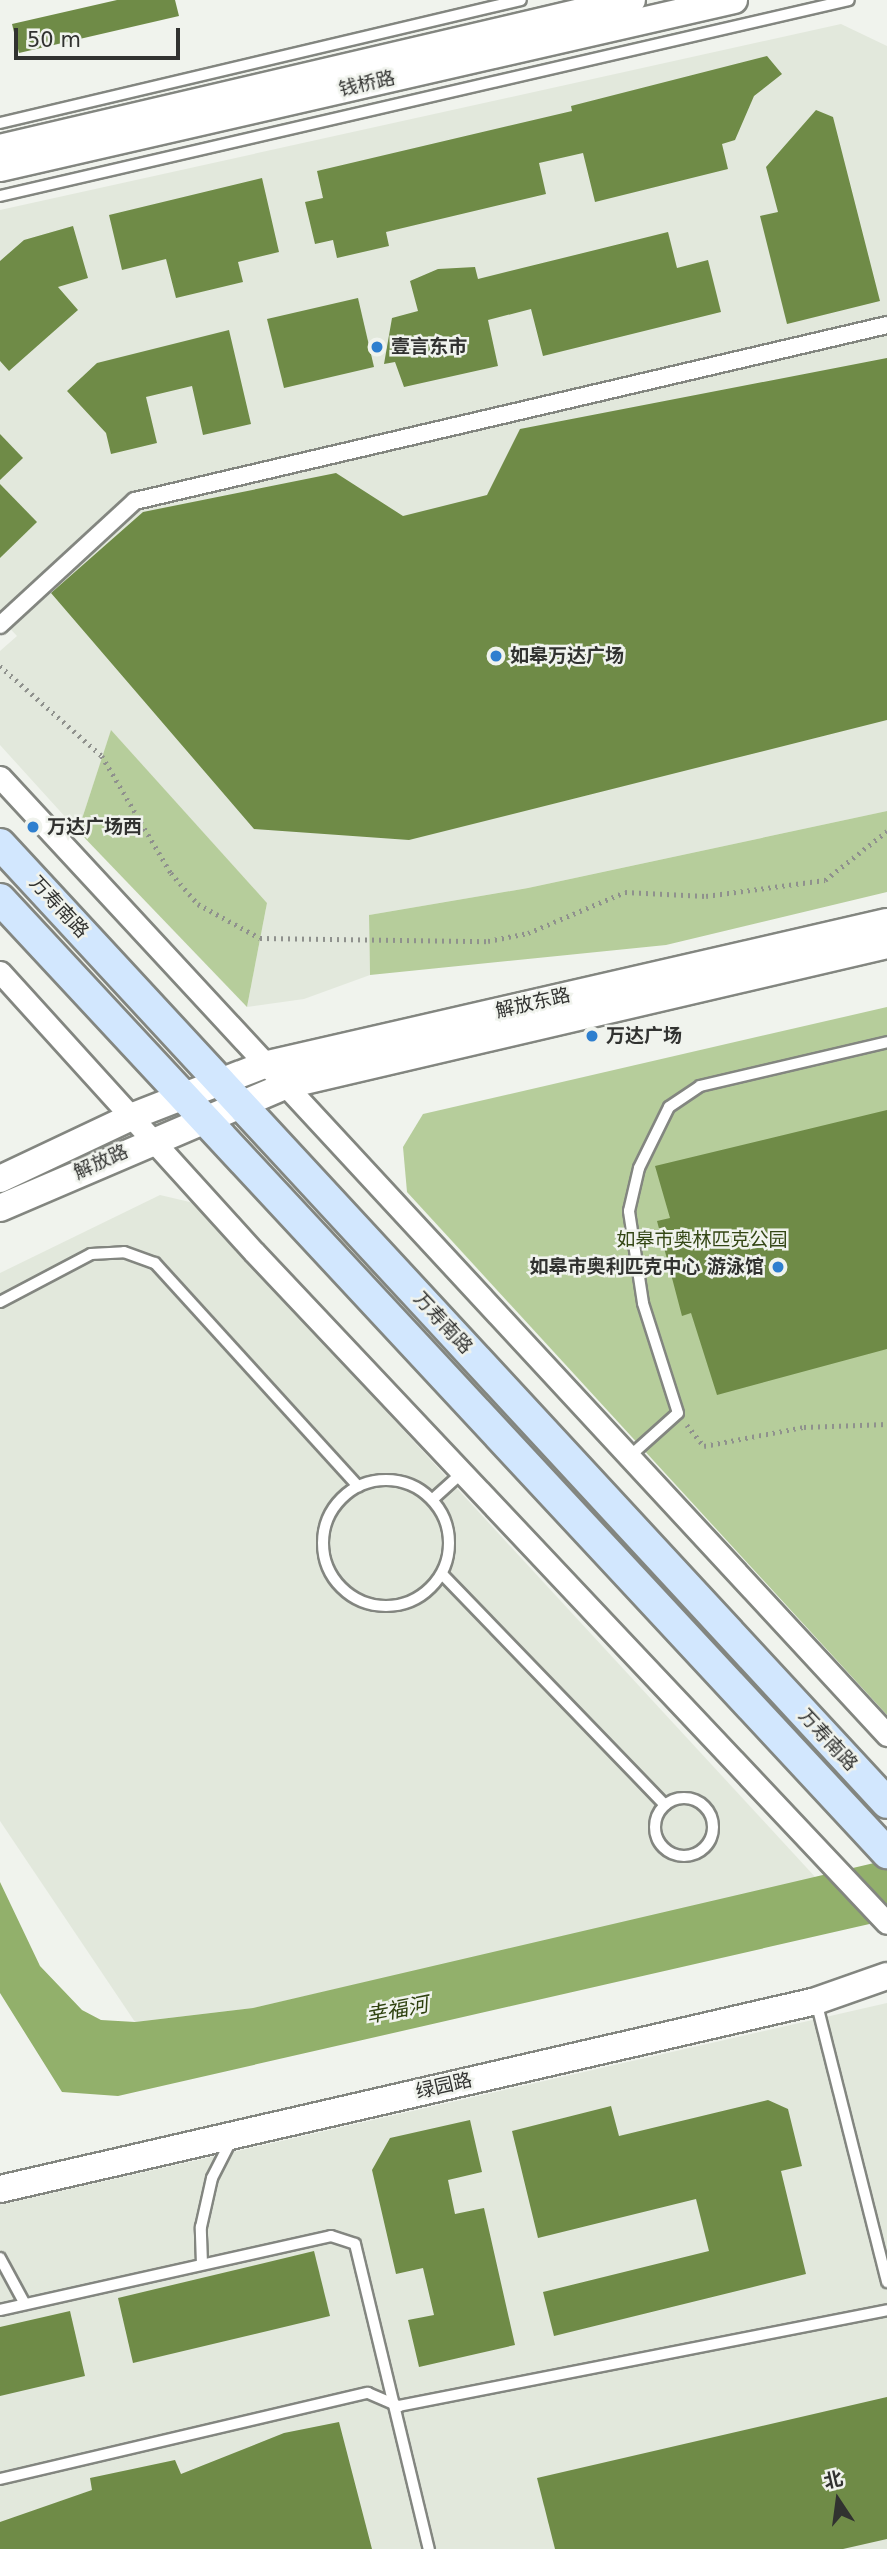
<!DOCTYPE html>
<meta charset="utf-8">
<style>
body{margin:0}
#map{position:relative;width:887px;height:2549px;overflow:hidden;background:#f0f3ed;font-family:"DejaVu Sans","Noto Sans SC",sans-serif}
div>[style]{position:absolute}
.built>*{inset:0;background:#e2e8dc}
.green>*{inset:0;background:#b6cd9b}
.water>*{inset:0;background:#92b06b}
.building>*{inset:0;background:#6f8b47}
.path>*{height:4.5px;margin-top:-2.25px;transform-origin:0;background:repeating-linear-gradient(90deg,#8f918d 0 2px,transparent 0 7px)}
.roads{filter:drop-shadow(2px 0 #838680) drop-shadow(-2px 0 #838680) drop-shadow(0 2px #838680) drop-shadow(0 -2px #838680)}
.service>*{height:10px;margin:-5px;padding:0 5px;transform-origin:5px;border-radius:5px;background:#fff}
.service>.ring{margin:-5px;padding:0;box-sizing:content-box;background:none;border:10px solid #fff;border-radius:50%}
.pedestrian>*{height:16px;margin:-8px;padding:0 8px;transform-origin:8px;border-radius:8px;background:#fff}
.minor>*{height:21px;margin:-10.5px;padding:0 10.5px;transform-origin:10.5px;border-radius:10.5px;background:#fff}
.tertiary>*{height:26px;margin:-13px;padding:0 13px;transform-origin:13px;border-radius:13px;background:#fff}
.secondary>*{height:30px;margin:-15px;padding:0 15px;transform-origin:15px;border-radius:15px;background:#d2e7fe}
.dots>*{width:19px;height:19px;translate:-50% -50%;box-sizing:border-box;border:4px solid #f0f3ed;border-radius:50%}
span{translate:-50% -50%;white-space:nowrap;text-align:center;line-height:1.15;-webkit-text-stroke:5px #f0f3ed;paint-order:stroke}
.street-label{font-size:19px;color:#313230}
.poi-label{font-size:19px;color:#313230;font-weight:700}
.left{translate:0 -50%;text-align:left}
.right{translate:-100% -50%;text-align:right}
.park-label{font-size:19px;color:#334614}
.water-label{font-size:21px;color:#2e410e;font-style:italic}
.north{position:absolute;left:803px;top:2465px;width:70px;height:70px;-webkit-text-stroke:5px #f0f3ed;paint-order:stroke;rotate:347deg;font-size:19px;font-weight:700;line-height:28px;text-align:center;color:#313230}
.north::after{content:'';display:block;margin:auto;width:24px;height:32px;background:#313230;clip-path:polygon(50% 0,100% 100%,50% 72%,0 100%)}
.scale{position:absolute;left:14px;top:28px;width:166px;height:32px;box-sizing:border-box;border:4px solid #313230;border-top:0;padding-left:9px;font-size:21px;line-height:24px;white-space:nowrap;color:#313230;-webkit-text-stroke:5px #f0f3ed;paint-order:stroke}
</style>
<div id="map">
<div class="built">
<div style="clip-path:polygon(841px 24px,887px 46px,887px 811px,528px 888px,369px 915px,370px 975px,304px 999px,247px 1007px,267px 903px,111px 731px,78px 831px,0 745px,0 651px,17px 636px,0 618px,0 210px)"></div>
<div style="clip-path:polygon(160px 1195px,194px 1203px,817px 1879px,253px 2008px,135px 2022px,0 1821px,0 1273px)"></div>
<div style="clip-path:polygon(887px 2003px,887px 2549px,0 2549px,0 2205px)"></div>
</div>
<div class="green">
<div style="clip-path:polygon(111px 730px,267px 903px,247px 1007px,78px 831px)"></div>
<div style="clip-path:polygon(887px 811px,887px 892px,666px 945px,370px 975px,369px 915px,528px 888px)"></div>
<div style="clip-path:polygon(887px 1007px,887px 1715px,407px 1192px,403px 1147px,423px 1114px)"></div>
</div>
<div class="water">
<div style="clip-path:polygon(887px 1860px,887px 1920px,118px 2096px,62px 2092px,0 1993px,0 1882px,40px 1966px,82px 2010px,101px 2020px,135px 2022px,253px 2008px)"></div>
</div>
<div class="building">
<div style="clip-path:polygon(117px 0,175px 0,179px 16px,19px 53px,12px 24px)"></div>
<div style="clip-path:polygon(767px 56px,782px 74px,754px 96px,735px 140px,722px 144px,728px 169px,595px 202px,583px 153px,539px 163px,546px 194px,386px 232px,389px 246px,337px 258px,333px 240px,315px 244px,305px 202px,323px 198px,317px 171px,572px 111px,571px 106px)"></div>
<div style="clip-path:polygon(816px 110px,833px 117px,880px 301px,787px 324px,760px 216px,778px 212px,766px 167px)"></div>
<div style="clip-path:polygon(262px 178px,279px 252px,238px 262px,243px 282px,176px 298px,166px 259px,122px 270px,109px 215px)"></div>
<div style="clip-path:polygon(73px 226px,88px 278px,58px 287px,78px 310px,9px 371px,0 361px,0 261px,24px 240px)"></div>
<div style="clip-path:polygon(668px 232px,677px 268px,708px 260px,721px 312px,543px 356px,531px 309px,488px 320px,498px 366px,404px 387px,395px 362px,384px 364px,392px 318px,418px 311px,410px 281px,438px 269px,475px 267px,478px 279px)"></div>
<div style="clip-path:polygon(358px 298px,374px 367px,284px 388px,267px 319px)"></div>
<div style="clip-path:polygon(229px 330px,251px 424px,203px 435px,192px 386px,146px 397px,157px 443px,111px 454px,106px 433px,67px 391px,97px 363px)"></div>
<div style="clip-path:polygon(887px 358px,887px 720px,409px 840px,254px 829px,51px 593px,143px 512px,336px 473px,403px 516px,487px 495px,520px 429px)"></div>
<div style="clip-path:polygon(0 434px,23px 458px,0 480px)"></div>
<div style="clip-path:polygon(0 484px,37px 522px,0 558px)"></div>
<div style="clip-path:polygon(887px 1110px,887px 1349px,717px 1395px,691px 1313px,682px 1316px,657px 1221px,670px 1218px,655px 1166px)"></div>
<div style="clip-path:polygon(768px 2100px,788px 2109px,802px 2166px,781px 2171px,806px 2274px,554px 2336px,543px 2292px,709px 2251px,696px 2199px,538px 2238px,512px 2131px,611px 2106px,619px 2136px)"></div>
<div style="clip-path:polygon(470px 2120px,482px 2172px,448px 2180px,455px 2214px,484px 2208px,515px 2345px,419px 2367px,408px 2320px,434px 2315px,423px 2268px,396px 2274px,372px 2170px,390px 2138px)"></div>
<div style="clip-path:polygon(314px 2251px,330px 2316px,133px 2363px,118px 2298px)"></div>
<div style="clip-path:polygon(70px 2311px,85px 2376px,0 2396px,0 2327px)"></div>
<div style="clip-path:polygon(887px 2397px,887px 2539px,843px 2549px,555px 2549px,537px 2478px)"></div>
<div style="clip-path:polygon(339px 2422px,372px 2549px,0 2549px,0 2522px,92px 2490px,90px 2478px,175px 2460px,181px 2474px,284px 2433px)"></div>
</div>
<div class="path">
<div style="left:0;top:666px;width:136px;rotate:41.4deg"></div>
<div style="left:102px;top:756px;width:136px;rotate:59.5deg"></div>
<div style="left:171px;top:873px;width:41px;rotate:48.9deg"></div>
<div style="left:198px;top:904px;width:71px;rotate:28.7deg"></div>
<div style="left:260px;top:938px;width:228px;rotate:0.8deg"></div>
<div style="left:488px;top:941px;width:41px;rotate:-11.3deg"></div>
<div style="left:528px;top:933px;width:105px;rotate:-22.9deg"></div>
<div style="left:625px;top:892px;width:81px;rotate:2.8deg"></div>
<div style="left:706px;top:896px;width:120px;rotate:-7.7deg"></div>
<div style="left:825px;top:880px;width:79px;rotate:-38.3deg"></div>
<div style="left:687px;top:1425px;width:27px;rotate:51deg"></div>
<div style="left:704px;top:1446px;width:102px;rotate:-10.8deg"></div>
<div style="left:804px;top:1427px;width:83px;rotate:-2.1deg"></div>
</div>
<div class="roads">
<div class="service">
<div style="left:0;top:123px;width:535px;rotate:-13.28deg"></div>
<div style="left:0;top:196px;width:871px;rotate:-13deg"></div>
<div style="left:0;top:1302px;width:103px;rotate:-27.8deg"></div>
<div style="left:91px;top:1254px;width:33px;rotate:-3deg"></div>
<div style="left:124px;top:1252px;width:33px;rotate:20deg"></div>
<div style="left:155px;top:1263px;width:302px;rotate:47.7deg"></div>
<div style="left:630px;top:1456px;width:64px;rotate:-41.9deg"></div>
<div style="left:678px;top:1413px;width:115px;rotate:-107.7deg"></div>
<div style="left:643px;top:1303px;width:93px;rotate:-98.7deg"></div>
<div style="left:629px;top:1211px;width:44px;rotate:-76.9deg"></div>
<div style="left:639px;top:1168px;width:68px;rotate:-63.8deg"></div>
<div style="left:669px;top:1107px;width:37px;rotate:-34deg"></div>
<div style="left:700px;top:1086px;width:192px;rotate:-13.2deg"></div>
<div class="ring" style="left:323px;top:1480px;width:116px;height:116px"></div>
<div style="left:433px;top:1499px;width:39px;rotate:-42deg"></div>
<div style="left:442px;top:1574px;width:321px;rotate:46deg"></div>
<div class="ring" style="left:655px;top:1798px;width:48px;height:48px"></div>
<div style="left:816px;top:2001px;width:290px;rotate:75.8deg"></div>
<div style="left:0;top:2258px;width:52px;rotate:61.5deg"></div>
<div style="left:202px;top:2264px;width:37px;rotate:-92deg"></div>
<div style="left:201px;top:2227px;width:50px;rotate:-77.3deg"></div>
<div style="left:212px;top:2178px;width:44px;rotate:-62.9deg"></div>
<div style="left:0;top:2310px;width:339px;rotate:-12.6deg"></div>
<div style="left:331px;top:2236px;width:25px;rotate:18deg"></div>
<div style="left:355px;top:2244px;width:314px;rotate:76.4deg"></div>
<div style="left:0;top:2479px;width:378px;rotate:-13.2deg"></div>
<div style="left:368px;top:2393px;width:34px;rotate:23deg"></div>
<div style="left:399px;top:2406px;width:497px;rotate:-11.1deg"></div>
</div>
<div class="pedestrian">
<div style="left:0;top:625px;width:183px;rotate:-42.6deg"></div>
<div style="left:135px;top:501px;width:772px;rotate:-13.17deg"></div>
</div>
<div class="minor">
<div style="left:0;top:777px;width:1306px;rotate:47.2deg"></div>
<div style="left:0;top:972px;width:378px;rotate:47.8deg"></div>
<div style="left:254px;top:1252px;width:922px;rotate:46.67deg"></div>
</div>
<div class="tertiary">
<div style="left:0;top:148px;width:649px;rotate:-13.18deg"></div>
<div style="left:0;top:168px;width:753px;rotate:-12.89deg"></div>
<div style="left:0;top:1179px;width:147px;rotate:-25.3deg"></div>
<div style="left:133px;top:1116px;width:141px;rotate:-21.3deg"></div>
<div style="left:264px;top:1065px;width:639px;rotate:-12.93deg"></div>
<div style="left:0;top:1208px;width:312px;rotate:-23.2deg"></div>
<div style="left:287px;top:1085px;width:616px;rotate:-13.13deg"></div>
<div style="left:0;top:2189px;width:837px;rotate:-12.97deg"></div>
<div style="left:816px;top:2001px;width:75px;rotate:-19.4deg"></div>
</div>
<div class="secondary">
<div style="left:0;top:844px;width:1306px;rotate:47.23deg"></div>
<div style="left:0;top:899px;width:1303px;rotate:47.08deg"></div>
</div>
</div>
<div class="dots">
<div style="left:377px;top:347px;background:#2e7fcf"></div>
<div style="left:496px;top:656px;background:#2e7fcf"></div>
<div style="left:33px;top:827px;background:#2e7fcf"></div>
<div style="left:592px;top:1036px;background:#2e7fcf"></div>
<div style="left:778px;top:1267px;background:#2e7fcf"></div>
</div>
<div class="street-label">
<span style="left:367px;top:84px;rotate:-13deg">钱桥路</span>
<span style="left:59px;top:907px;rotate:47deg">万寿南路</span>
<span style="left:533px;top:1003px;rotate:-13deg">解放东路</span>
<span style="left:101px;top:1162px;rotate:-24deg">解放路</span>
<span style="left:443px;top:1323px;rotate:47deg">万寿南路</span>
<span style="left:828px;top:1740px;rotate:47deg">万寿南路</span>
<span style="left:444px;top:2086px;rotate:-13deg">绿园路</span>
</div>
<div class="poi-label">
<span class="left" style="left:391px;top:347px">壹言东市</span>
<span class="left" style="left:510px;top:656px">如皋万达广场</span>
<span class="left" style="left:47px;top:827px">万达广场西</span>
<span class="left" style="left:606px;top:1036px">万达广场</span>
<span class="right" style="left:764px;top:1267px">如皋市奥利匹克中心 游泳馆</span>
</div>
<div class="park-label">
<span style="left:702px;top:1240px">如皋市奥林匹克公园</span>
</div>
<div class="water-label">
<span style="left:397px;top:2010px;rotate:-11deg">幸福河</span>
</div>
<div class="north">北</div>
<div class="scale">50 m</div>
</div>
